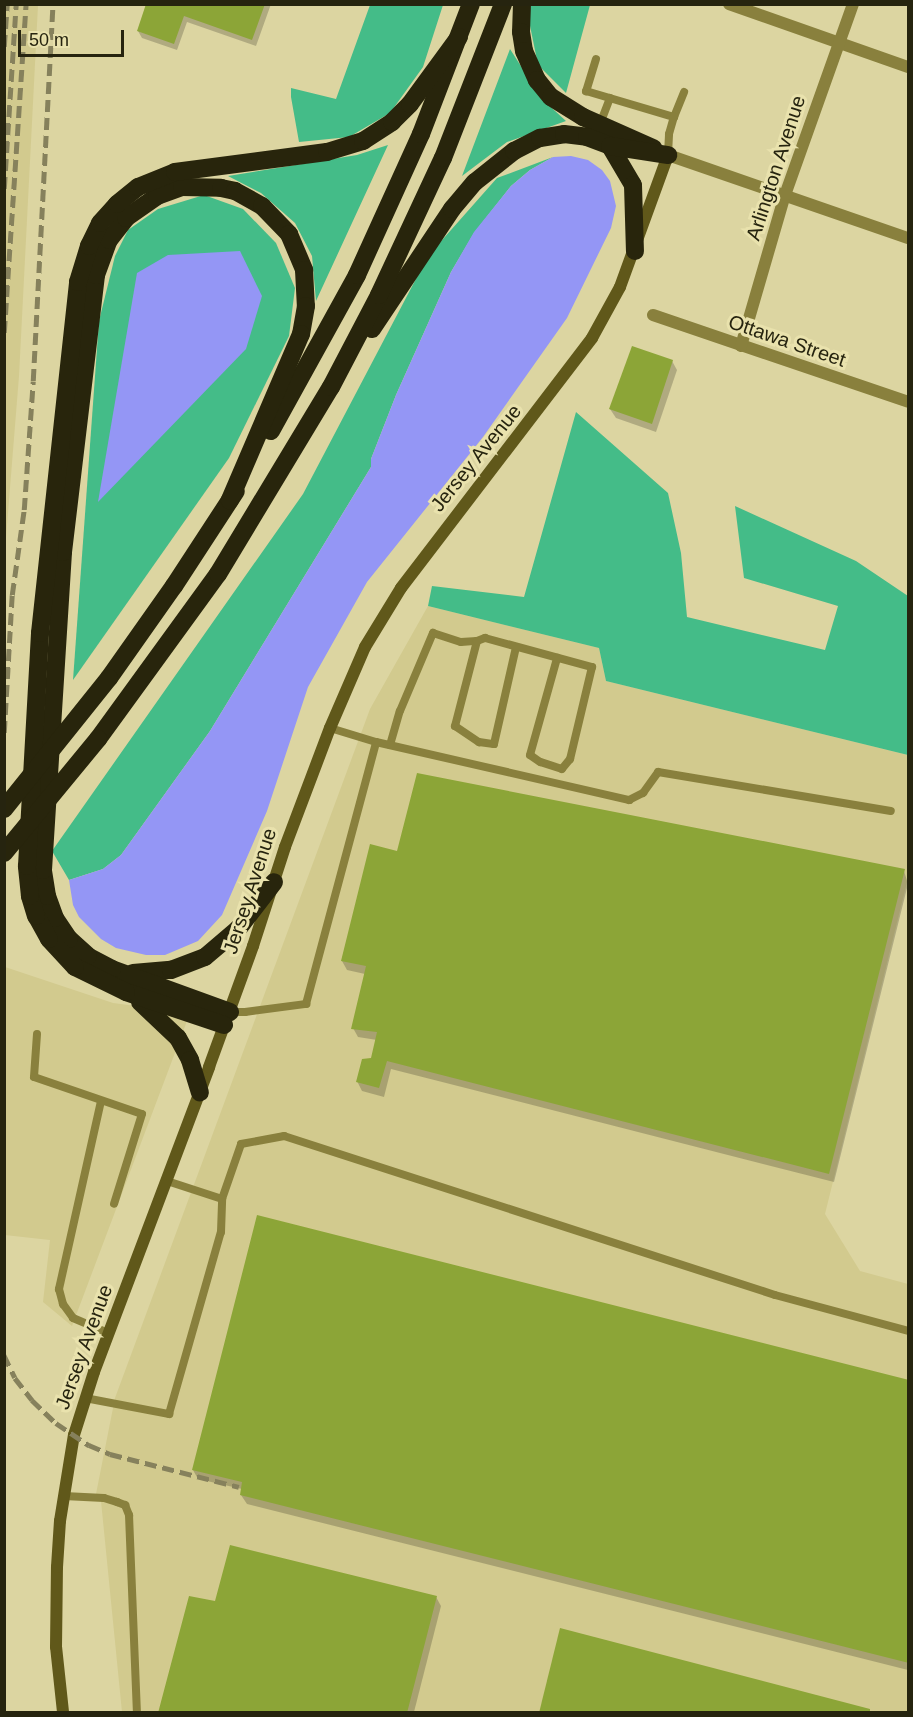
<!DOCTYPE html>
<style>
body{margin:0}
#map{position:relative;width:913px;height:1717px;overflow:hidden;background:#dcd5a1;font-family:Helvetica,sans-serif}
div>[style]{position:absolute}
.built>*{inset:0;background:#d2ca8e}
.green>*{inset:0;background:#44bc88}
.water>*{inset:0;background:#9496f5}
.shadow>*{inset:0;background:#0003}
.building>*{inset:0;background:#8ca537}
.lane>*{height:8px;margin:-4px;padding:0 4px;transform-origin:4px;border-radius:4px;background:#89803d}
.street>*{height:12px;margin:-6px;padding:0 6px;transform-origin:6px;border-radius:6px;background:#89803d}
.secondary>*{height:12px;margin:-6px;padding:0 6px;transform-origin:6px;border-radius:6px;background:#60581a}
.highway>*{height:18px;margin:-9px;padding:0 9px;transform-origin:9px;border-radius:9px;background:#28250c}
.rail>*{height:4.5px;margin-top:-2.25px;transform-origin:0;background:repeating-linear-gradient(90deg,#86815c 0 12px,transparent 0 18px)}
.highway-bridge>*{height:18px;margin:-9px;padding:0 9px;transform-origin:9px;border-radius:9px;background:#28250c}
span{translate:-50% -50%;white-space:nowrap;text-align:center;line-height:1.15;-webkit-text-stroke:6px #e9e2ad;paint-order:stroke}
.street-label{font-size:20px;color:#26240f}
.frame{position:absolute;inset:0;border:6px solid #26240f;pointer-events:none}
.scale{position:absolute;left:18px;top:30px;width:106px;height:27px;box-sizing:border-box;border:3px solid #26240f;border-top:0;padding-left:8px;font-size:18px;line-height:21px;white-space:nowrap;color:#26240f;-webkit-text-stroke:4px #e9e2ad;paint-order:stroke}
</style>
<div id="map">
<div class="built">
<div style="clip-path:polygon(5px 4px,38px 5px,19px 376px,5px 550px)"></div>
<div style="clip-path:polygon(428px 606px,599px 648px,606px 681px,908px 755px,908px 878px,825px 1214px,860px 1271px,908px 1284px,908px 1712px,122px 1712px,101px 1501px,95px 1499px,115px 1398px,370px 709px)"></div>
<div style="clip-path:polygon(5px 967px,113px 1003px,190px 1013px,72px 1326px,43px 1302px,50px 1240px,5px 1235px)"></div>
</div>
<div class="green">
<div style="clip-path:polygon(370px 5px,443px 5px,423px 67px,390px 113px,349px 137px,299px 142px,291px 97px,291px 88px,336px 99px)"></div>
<div style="clip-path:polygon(531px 5px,590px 5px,566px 93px,538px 65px,528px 16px)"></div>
<div style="clip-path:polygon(510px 49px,542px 99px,566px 121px,507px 142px,462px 176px)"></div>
<div style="clip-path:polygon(388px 145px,316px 301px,312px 256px,295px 223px,261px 193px,228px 176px,357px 155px)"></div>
<div style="clip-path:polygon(553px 157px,530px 170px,511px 186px,474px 233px,451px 272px,396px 395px,371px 459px,371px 467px,210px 731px,121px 855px,103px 869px,69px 880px,52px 851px,303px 494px,428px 256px,497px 178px)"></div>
<div style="clip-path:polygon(204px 195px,243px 209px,276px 243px,295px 288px,289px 336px,229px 458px,73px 680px,99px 321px,115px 256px,128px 230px,158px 209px)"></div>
<div style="clip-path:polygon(576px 412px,668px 493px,681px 553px,687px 617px,825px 650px,838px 606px,744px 578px,735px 506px,856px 561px,908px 596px,908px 755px,606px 681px,599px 648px,428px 606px,432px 586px,524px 597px)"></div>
</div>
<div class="water">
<div style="clip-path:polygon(571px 156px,588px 160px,602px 170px,610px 181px,616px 206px,611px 228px,567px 318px,483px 437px,367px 582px,308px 687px,267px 811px,222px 915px,198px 941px,165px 955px,146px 955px,116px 948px,101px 939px,79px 917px,73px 905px,69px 880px,103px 869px,121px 855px,210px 731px,371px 467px,371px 459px,396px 395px,451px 272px,474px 232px,511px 186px,530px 170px,553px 157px)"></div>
<div style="clip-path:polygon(240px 251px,262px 296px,246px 349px,98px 502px,137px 273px,168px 255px)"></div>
</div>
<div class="shadow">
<div style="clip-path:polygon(148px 4px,271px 4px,256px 46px,187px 22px,177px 50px,142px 38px,138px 31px)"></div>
<div style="clip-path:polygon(672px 361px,677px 370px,656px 432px,616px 418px,610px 409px)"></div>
<div style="clip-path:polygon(398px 853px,904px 871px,908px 884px,834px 1182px,391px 1069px,384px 1097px,362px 1091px,357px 1081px,373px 1060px,377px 1040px,358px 1037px,353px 1028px,365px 974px,347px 970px,342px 961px)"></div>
<div style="clip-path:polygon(908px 1381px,908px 1670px,247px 1504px,241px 1495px,242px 1489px,198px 1479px,193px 1470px)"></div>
<div style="clip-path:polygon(436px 1597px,441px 1606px,414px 1712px,160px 1712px,217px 1603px)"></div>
</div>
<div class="building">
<div style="clip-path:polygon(146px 4px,265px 4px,252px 40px,184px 16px,174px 44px,137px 31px)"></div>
<div style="clip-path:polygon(632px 346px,673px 360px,652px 424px,609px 409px)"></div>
<div style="clip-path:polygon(417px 773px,905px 869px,829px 1174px,387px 1061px,379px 1088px,356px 1082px,362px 1059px,371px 1058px,377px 1032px,351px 1029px,366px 966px,341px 961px,370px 844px,397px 851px)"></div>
<div style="clip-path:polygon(257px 1215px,909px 1380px,909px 1663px,240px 1495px,242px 1482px,192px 1470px)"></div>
<div style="clip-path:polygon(230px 1545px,437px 1596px,407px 1713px,158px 1713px,189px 1596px,215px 1601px)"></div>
<div style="clip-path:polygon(560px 1628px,870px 1709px,870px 1713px,539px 1713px)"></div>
</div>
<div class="lane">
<div style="left:596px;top:59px;width:34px;rotate:107deg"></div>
<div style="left:586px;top:91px;width:92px;rotate:16.5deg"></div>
<div style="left:674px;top:117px;width:27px;rotate:-68deg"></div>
<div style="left:600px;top:124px;width:28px;rotate:-69deg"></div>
<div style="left:668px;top:154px;width:20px;rotate:-87deg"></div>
<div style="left:669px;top:134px;width:18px;rotate:-74deg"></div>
<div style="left:477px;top:641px;width:88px;rotate:104.5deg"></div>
<div style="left:455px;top:726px;width:29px;rotate:34deg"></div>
<div style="left:479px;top:742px;width:15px;rotate:8deg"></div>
<div style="left:494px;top:744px;width:99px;rotate:-77.2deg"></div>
<div style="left:330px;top:728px;width:48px;rotate:16.9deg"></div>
<div style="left:390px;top:745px;width:35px;rotate:-74deg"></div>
<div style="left:400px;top:711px;width:85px;rotate:-67.1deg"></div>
<div style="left:433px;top:633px;width:29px;rotate:18deg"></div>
<div style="left:461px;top:642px;width:16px;rotate:-4deg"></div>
<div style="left:477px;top:641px;width:9px;rotate:-21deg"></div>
<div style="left:485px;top:638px;width:111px;rotate:15.2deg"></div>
<div style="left:592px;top:667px;width:95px;rotate:103.4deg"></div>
<div style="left:570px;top:759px;width:13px;rotate:129deg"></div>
<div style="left:562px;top:769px;width:23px;rotate:-162deg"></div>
<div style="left:540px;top:762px;width:12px;rotate:-145deg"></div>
<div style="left:530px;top:755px;width:101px;rotate:-74.4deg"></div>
<div style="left:231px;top:1012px;width:14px"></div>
<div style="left:245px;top:1012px;width:62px;rotate:-7.5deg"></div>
<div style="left:306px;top:1004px;width:271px;rotate:-75deg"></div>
<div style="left:376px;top:742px;width:260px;rotate:12.9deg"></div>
<div style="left:629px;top:800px;width:16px;rotate:-27deg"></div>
<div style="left:643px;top:793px;width:26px;rotate:-54deg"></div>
<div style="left:658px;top:772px;width:236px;rotate:9.5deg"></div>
<div style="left:37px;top:1034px;width:43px;rotate:94deg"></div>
<div style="left:34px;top:1077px;width:114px;rotate:18.9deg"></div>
<div style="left:142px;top:1114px;width:94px;rotate:107.3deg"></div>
<div style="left:101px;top:1101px;width:193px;rotate:102.6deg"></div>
<div style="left:59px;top:1289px;width:16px;rotate:75deg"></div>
<div style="left:63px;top:1304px;width:17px;rotate:54deg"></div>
<div style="left:73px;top:1318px;width:38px;rotate:23deg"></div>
<div style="left:167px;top:1181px;width:58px;rotate:18.1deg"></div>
<div style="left:222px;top:1199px;width:58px;rotate:-70.9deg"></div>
<div style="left:241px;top:1144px;width:44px;rotate:-10.5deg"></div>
<div style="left:284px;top:1136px;width:516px;rotate:17.94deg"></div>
<div style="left:775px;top:1295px;width:138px;rotate:15.1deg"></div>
<div style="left:85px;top:1398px;width:86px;rotate:10.8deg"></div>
<div style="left:169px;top:1414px;width:189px;rotate:-74.1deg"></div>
<div style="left:221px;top:1232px;width:33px;rotate:-88deg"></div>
<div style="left:64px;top:1496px;width:40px;rotate:2.9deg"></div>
<div style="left:104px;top:1498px;width:14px;rotate:17deg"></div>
<div style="left:117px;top:1502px;width:9px;rotate:21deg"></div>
<div style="left:125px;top:1505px;width:11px;rotate:68deg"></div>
<div style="left:129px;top:1515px;width:197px;rotate:87.7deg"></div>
</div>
<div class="street">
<div style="left:729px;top:4px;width:190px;rotate:19.4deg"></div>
<div style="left:668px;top:155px;width:254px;rotate:19.1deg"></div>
<div style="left:653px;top:315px;width:269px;rotate:18.8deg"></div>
<div style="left:741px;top:346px;width:157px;rotate:-73.8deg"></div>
<div style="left:785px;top:195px;width:203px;rotate:-70.4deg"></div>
</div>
<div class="secondary">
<div style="left:63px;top:1712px;width:65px;rotate:-96.1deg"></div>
<div style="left:56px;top:1647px;width:80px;rotate:-89.3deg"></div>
<div style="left:57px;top:1567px;width:46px;rotate:-86.3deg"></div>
<div style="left:60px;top:1521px;width:87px;rotate:-80.8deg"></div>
<div style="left:74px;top:1435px;width:66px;rotate:-72.4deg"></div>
<div style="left:94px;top:1372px;width:326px;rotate:-69.3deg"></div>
<div style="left:209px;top:1067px;width:129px;rotate:-70deg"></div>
<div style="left:253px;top:946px;width:104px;rotate:-72.1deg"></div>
<div style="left:285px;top:847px;width:127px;rotate:-69.3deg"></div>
<div style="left:330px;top:728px;width:88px;rotate:-66.6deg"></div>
<div style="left:365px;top:647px;width:69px;rotate:-58.6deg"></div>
<div style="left:401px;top:588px;width:315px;rotate:-52.6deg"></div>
<div style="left:592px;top:338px;width:58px;rotate:-61.2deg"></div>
<div style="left:620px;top:287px;width:140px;rotate:-70deg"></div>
</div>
<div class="highway">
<div style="left:522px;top:4px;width:28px;rotate:92deg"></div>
<div style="left:521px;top:32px;width:19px;rotate:81deg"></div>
<div style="left:524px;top:51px;width:32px;rotate:66deg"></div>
<div style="left:537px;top:80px;width:22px;rotate:51deg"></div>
<div style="left:551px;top:97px;width:38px;rotate:32deg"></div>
<div style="left:583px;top:117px;width:77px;rotate:23.9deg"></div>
<div style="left:610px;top:146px;width:45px;rotate:59.5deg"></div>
<div style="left:633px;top:185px;width:66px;rotate:88.3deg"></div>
<div style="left:372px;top:329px;width:144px;rotate:-56.3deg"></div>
<div style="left:452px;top:209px;width:35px;rotate:-50deg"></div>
<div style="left:475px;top:182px;width:50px;rotate:-38.5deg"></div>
<div style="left:514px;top:151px;width:29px;rotate:-27deg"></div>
<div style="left:540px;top:138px;width:24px;rotate:-9deg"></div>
<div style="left:564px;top:134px;width:23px;rotate:7deg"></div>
<div style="left:587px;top:137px;width:25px;rotate:21deg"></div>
<div style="left:610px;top:146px;width:59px;rotate:8.8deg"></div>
<div style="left:271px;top:431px;width:178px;rotate:-61.1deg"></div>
<div style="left:357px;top:275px;width:155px;rotate:-65.6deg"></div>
<div style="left:421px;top:134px;width:139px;rotate:-69deg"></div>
<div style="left:109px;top:678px;width:113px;rotate:-54.8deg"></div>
<div style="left:174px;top:586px;width:113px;rotate:-56.9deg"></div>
<div style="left:98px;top:739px;width:204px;rotate:-54deg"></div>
<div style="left:218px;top:574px;width:218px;rotate:-58.9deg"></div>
<div style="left:331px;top:387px;width:104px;rotate:-62.4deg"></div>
<div style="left:379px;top:295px;width:151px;rotate:-65deg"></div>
<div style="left:443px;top:158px;width:165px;rotate:-68.7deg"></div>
<div style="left:133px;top:973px;width:38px;rotate:-5deg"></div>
<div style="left:171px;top:970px;width:36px;rotate:-21deg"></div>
<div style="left:205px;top:957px;width:43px;rotate:-40.3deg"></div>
<div style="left:238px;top:929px;width:59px;rotate:-52.5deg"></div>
<div style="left:140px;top:1002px;width:52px;rotate:43.5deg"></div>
<div style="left:178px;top:1038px;width:25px;rotate:61deg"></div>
<div style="left:190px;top:1060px;width:34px;rotate:73deg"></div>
<div style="left:230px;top:1012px;width:126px;rotate:-160deg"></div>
<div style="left:112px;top:969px;width:27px;rotate:-152deg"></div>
<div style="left:88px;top:956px;width:25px;rotate:-138deg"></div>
<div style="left:69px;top:939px;width:25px;rotate:-124deg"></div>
<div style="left:55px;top:918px;width:23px;rotate:-110deg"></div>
<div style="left:47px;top:896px;width:26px;rotate:-99deg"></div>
<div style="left:43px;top:870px;width:319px;rotate:-86.4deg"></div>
<div style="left:63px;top:552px;width:279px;rotate:-83.2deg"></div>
<div style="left:96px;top:275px;width:37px;rotate:-70deg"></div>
<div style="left:109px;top:240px;width:28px;rotate:-52deg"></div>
<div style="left:126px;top:218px;width:38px;rotate:-35deg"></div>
<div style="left:157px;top:196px;width:27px;rotate:-20deg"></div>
<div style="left:182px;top:187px;width:39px;rotate:1deg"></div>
<div style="left:221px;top:188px;width:14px;rotate:12deg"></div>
<div style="left:235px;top:191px;width:31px;rotate:29deg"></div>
<div style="left:262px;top:206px;width:39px;rotate:46deg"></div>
<div style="left:289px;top:234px;width:39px;rotate:67deg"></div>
<div style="left:304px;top:270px;width:36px;rotate:87deg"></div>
<div style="left:306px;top:306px;width:28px;rotate:100deg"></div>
<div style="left:301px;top:334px;width:181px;rotate:113.2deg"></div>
<div style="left:224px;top:1025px;width:103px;rotate:-161.4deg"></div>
<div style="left:126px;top:992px;width:57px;rotate:-153.9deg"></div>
<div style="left:75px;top:967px;width:38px;rotate:-133deg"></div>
<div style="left:49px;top:939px;width:26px;rotate:-119deg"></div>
<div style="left:36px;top:916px;width:21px;rotate:-107deg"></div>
<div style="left:30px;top:896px;width:30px;rotate:-96deg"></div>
<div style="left:27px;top:866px;width:233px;rotate:-86.8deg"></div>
<div style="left:40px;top:633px;width:353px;rotate:-83.8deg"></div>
<div style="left:78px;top:282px;width:38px;rotate:-73deg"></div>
<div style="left:89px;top:246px;width:25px;rotate:-64deg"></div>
<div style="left:100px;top:223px;width:25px;rotate:-48deg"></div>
<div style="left:117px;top:204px;width:27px;rotate:-39deg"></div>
<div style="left:138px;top:187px;width:40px;rotate:-22deg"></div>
<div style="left:175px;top:172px;width:153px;rotate:-7.5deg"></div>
<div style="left:327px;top:152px;width:38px;rotate:-17deg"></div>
<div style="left:363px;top:141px;width:35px;rotate:-33deg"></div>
<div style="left:392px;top:122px;width:25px;rotate:-45deg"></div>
<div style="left:410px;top:104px;width:83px;rotate:-53.8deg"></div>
</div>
<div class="rail">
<div style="left:4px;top:47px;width:43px;rotate:-86deg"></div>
<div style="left:4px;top:189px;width:185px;rotate:-86.3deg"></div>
<div style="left:4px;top:333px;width:330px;rotate:-86.2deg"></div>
<div style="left:4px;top:733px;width:138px;rotate:-86.7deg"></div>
<div style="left:12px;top:595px;width:86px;rotate:-82deg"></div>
<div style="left:24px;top:510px;width:129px;rotate:-86deg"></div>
<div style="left:33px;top:381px;width:378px;rotate:-87deg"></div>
<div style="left:4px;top:1355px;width:25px;rotate:64deg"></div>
<div style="left:15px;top:1378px;width:28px;rotate:52deg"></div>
<div style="left:32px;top:1400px;width:33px;rotate:44deg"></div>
<div style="left:56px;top:1423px;width:40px;rotate:34deg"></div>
<div style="left:89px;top:1445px;width:23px;rotate:23deg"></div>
<div style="left:110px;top:1454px;width:133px;rotate:14.3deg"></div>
</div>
<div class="highway-bridge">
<div style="left:4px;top:809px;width:168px;rotate:-51.3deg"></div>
<div style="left:4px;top:853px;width:148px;rotate:-50.5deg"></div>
</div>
<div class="street-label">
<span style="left:776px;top:168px;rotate:-72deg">Arlington Avenue</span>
<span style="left:787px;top:341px;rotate:19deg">Ottawa Street</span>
<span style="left:476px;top:458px;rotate:-51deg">Jersey Avenue</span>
<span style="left:250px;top:891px;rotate:-72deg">Jersey Avenue</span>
<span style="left:84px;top:1347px;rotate:-70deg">Jersey Avenue</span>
</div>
<div class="frame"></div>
<div class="scale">50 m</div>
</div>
